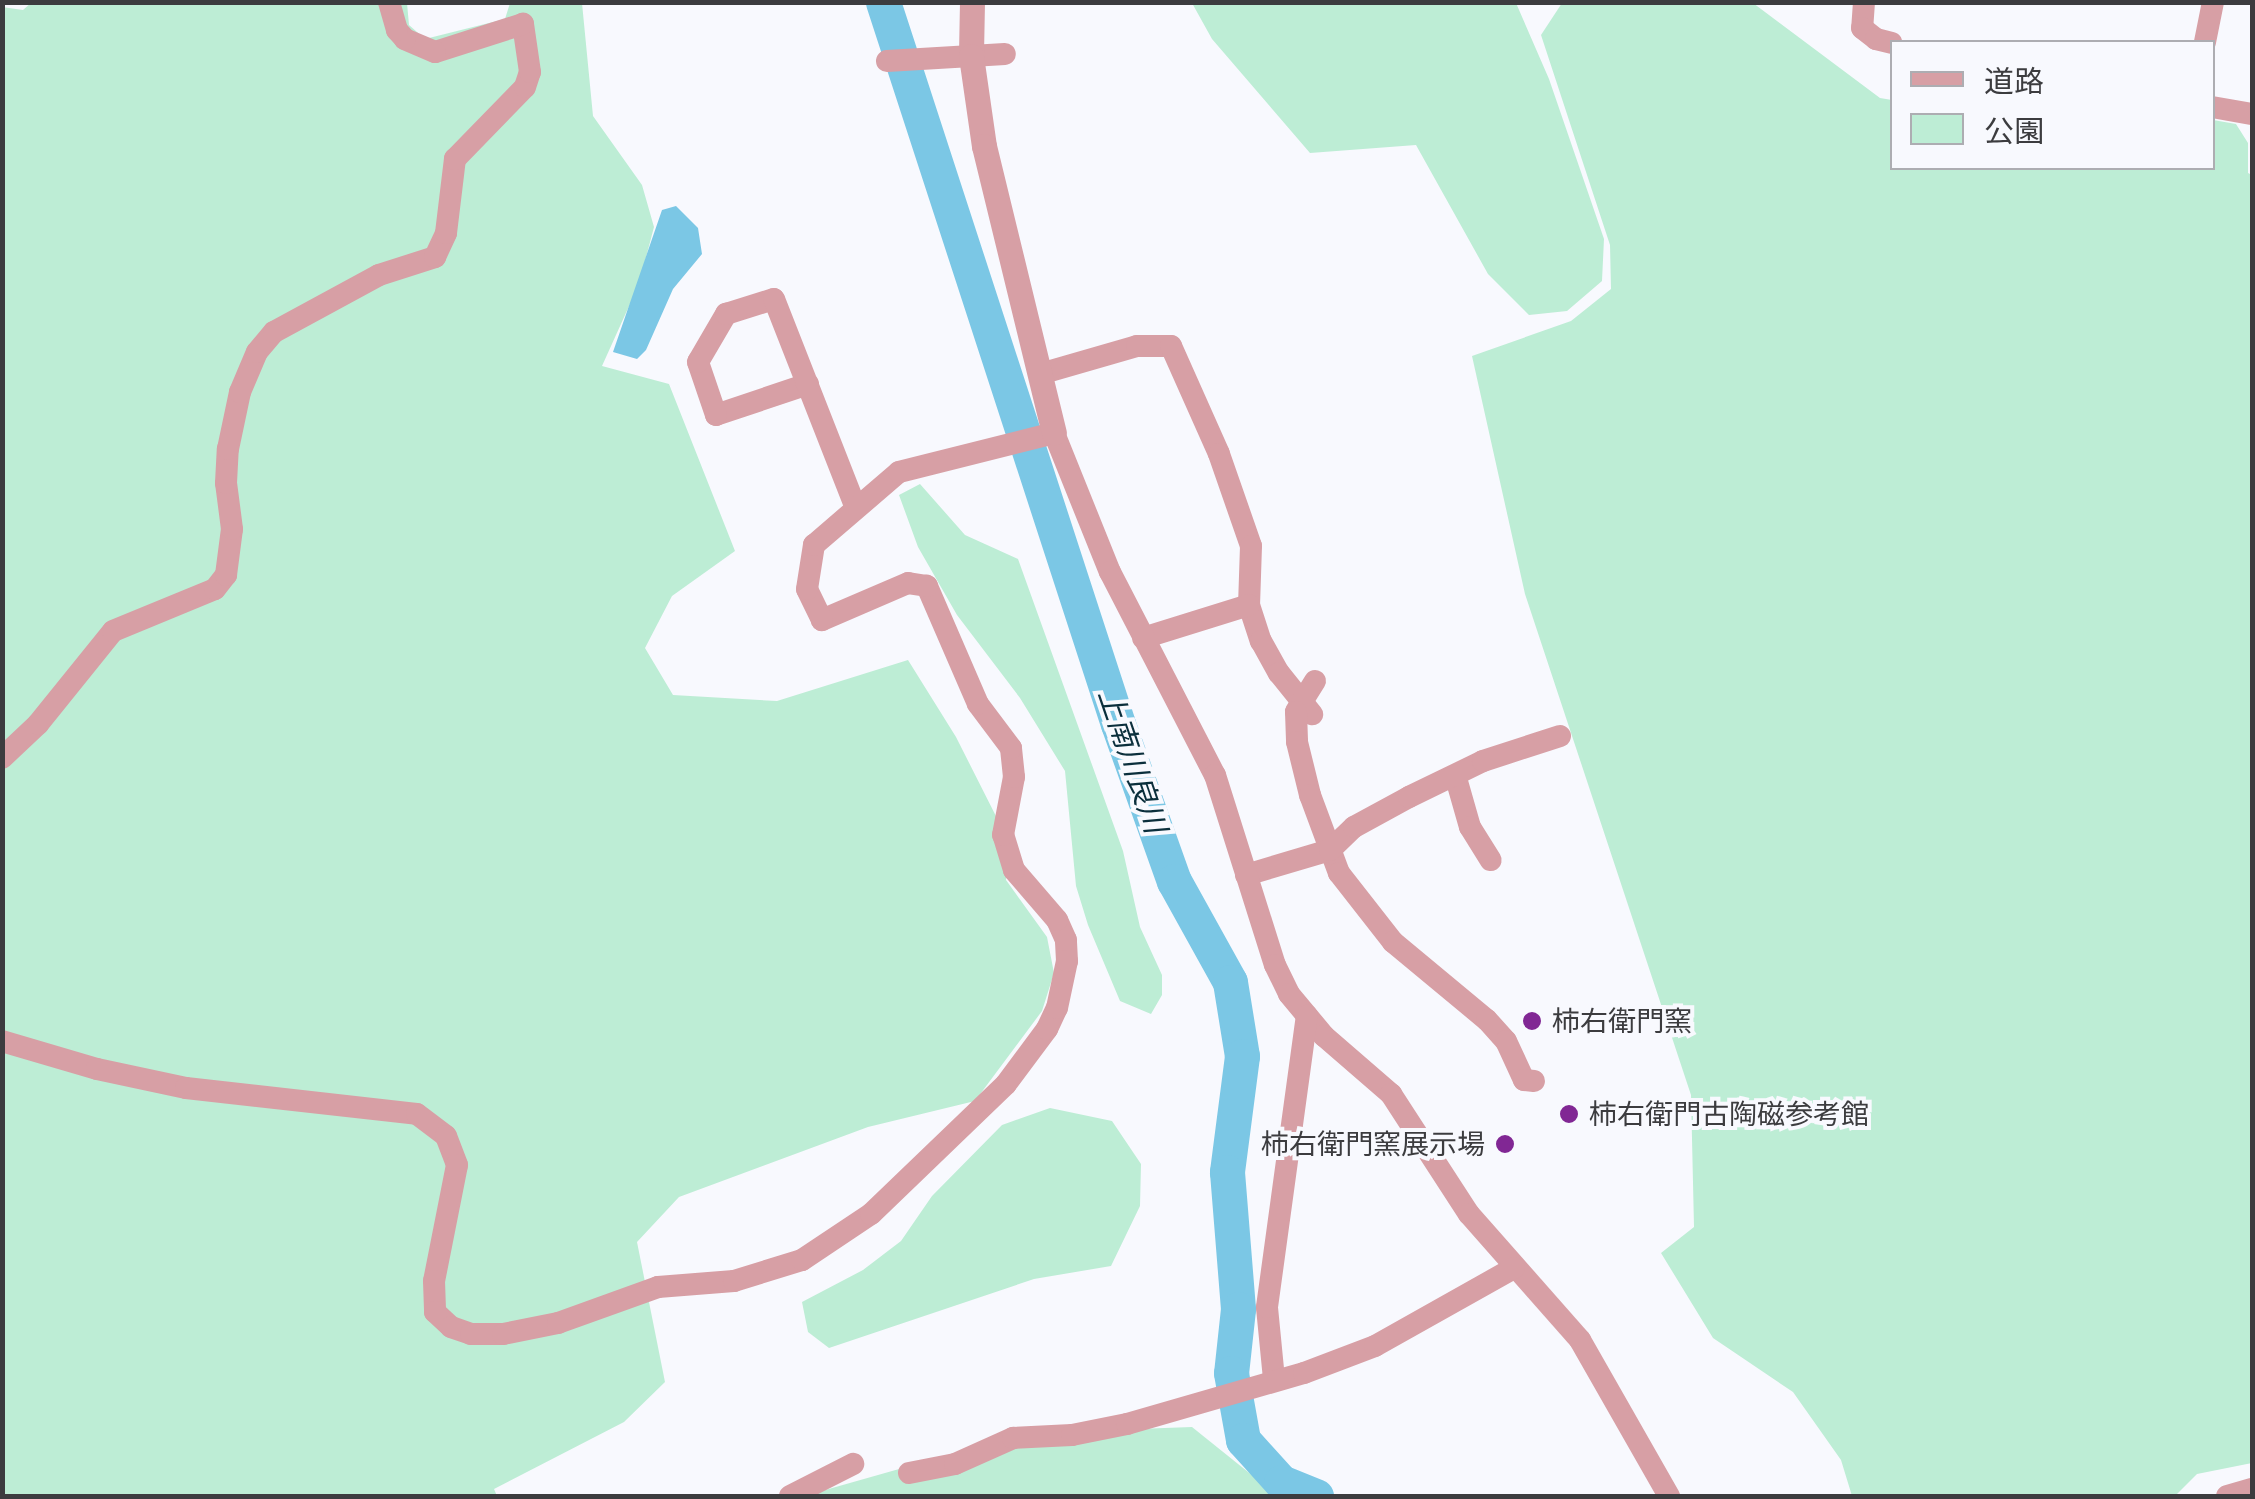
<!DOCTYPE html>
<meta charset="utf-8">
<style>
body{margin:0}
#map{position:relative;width:2255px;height:1499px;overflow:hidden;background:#f8f9fe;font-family:Cabin,"Noto Sans JP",sans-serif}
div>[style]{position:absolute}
.green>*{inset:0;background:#bdedd5}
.water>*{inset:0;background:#7bc7e5}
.river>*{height:35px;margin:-17.5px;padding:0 17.5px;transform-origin:17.5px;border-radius:17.5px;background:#7bc7e5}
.minor>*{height:22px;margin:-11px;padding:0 11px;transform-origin:11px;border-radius:11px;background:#d79fa5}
.tertiary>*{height:25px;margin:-12.5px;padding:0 12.5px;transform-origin:12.5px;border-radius:12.5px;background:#d79fa5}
.dots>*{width:28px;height:28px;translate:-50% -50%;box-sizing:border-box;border:5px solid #f8f9fe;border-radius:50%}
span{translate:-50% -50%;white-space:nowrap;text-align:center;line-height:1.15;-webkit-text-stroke:8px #f8f9fe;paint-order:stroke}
.poi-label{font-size:28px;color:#3c3c3f}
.left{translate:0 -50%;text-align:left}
.right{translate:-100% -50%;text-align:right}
.water-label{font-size:30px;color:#0b2f3c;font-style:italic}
.frame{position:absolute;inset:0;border:5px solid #3c3c3f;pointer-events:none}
.legend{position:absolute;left:1890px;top:40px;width:325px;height:130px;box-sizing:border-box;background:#f8f9fe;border:2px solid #adadb2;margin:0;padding:12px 18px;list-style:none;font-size:30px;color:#3c3c3f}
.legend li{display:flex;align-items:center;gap:20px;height:50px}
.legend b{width:50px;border:2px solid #adadb2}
</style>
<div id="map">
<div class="green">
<div style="clip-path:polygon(32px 2px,407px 3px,409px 25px,425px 39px,505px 19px,510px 3px,582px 3px,593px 116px,642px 185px,654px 227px,639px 284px,602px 366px,669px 384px,735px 551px,672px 596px,645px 648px,673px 695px,777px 701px,908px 660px,956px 737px,1006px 836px,1006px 880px,1047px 937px,1054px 973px,1042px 1011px,975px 1101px,868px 1127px,679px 1197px,637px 1242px,665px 1382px,624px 1422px,494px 1489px,497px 1496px,3px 1496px,2px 7px,23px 10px)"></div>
<div style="clip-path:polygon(1192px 3px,1516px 3px,1549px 79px,1604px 239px,1602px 281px,1567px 311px,1529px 315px,1488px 274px,1416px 145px,1310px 153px,1212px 39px)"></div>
<div style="clip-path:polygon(1562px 3px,1753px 3px,1880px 98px,1892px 100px,1892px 168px,2212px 168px,2213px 120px,2236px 124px,2248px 143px,2248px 173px,2252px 175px,2252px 1463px,2197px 1474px,2175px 1496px,1852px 1496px,1841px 1460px,1793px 1392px,1713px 1338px,1661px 1253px,1694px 1227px,1691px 1095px,1525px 594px,1472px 356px,1571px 321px,1611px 289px,1610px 245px,1541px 35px)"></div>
<div style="clip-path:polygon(920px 484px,965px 535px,1018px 559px,1123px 851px,1140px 927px,1162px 975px,1162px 995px,1151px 1014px,1120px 1001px,1088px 925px,1076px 886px,1065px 771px,1020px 698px,957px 615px,918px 547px,899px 495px)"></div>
<div style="clip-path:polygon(1050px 1108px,1112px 1121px,1141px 1164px,1140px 1206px,1111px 1266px,1034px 1279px,829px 1348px,808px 1332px,802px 1302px,863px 1270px,901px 1241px,932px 1196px,1002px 1125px)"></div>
<div style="clip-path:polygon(1192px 1427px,1278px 1496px,804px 1496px,1026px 1433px)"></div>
</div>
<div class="water">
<div style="clip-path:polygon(676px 206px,698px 228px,702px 254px,673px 289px,646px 350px,637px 359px,613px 352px,662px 210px)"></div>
</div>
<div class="river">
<div style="left:883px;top:2px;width:759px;rotate:71.97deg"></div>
<div style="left:1118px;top:724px;width:167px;rotate:70.4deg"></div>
<div style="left:1174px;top:881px;width:115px;rotate:61deg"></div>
<div style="left:1230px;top:982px;width:75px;rotate:80.8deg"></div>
<div style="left:1242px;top:1056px;width:117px;rotate:97.4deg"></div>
<div style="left:1227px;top:1172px;width:137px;rotate:85.4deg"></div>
<div style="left:1238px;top:1309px;width:64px;rotate:96.2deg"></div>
<div style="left:1231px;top:1373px;width:68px;rotate:79.8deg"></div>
<div style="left:1243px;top:1440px;width:57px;rotate:47.9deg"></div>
<div style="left:1281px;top:1482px;width:38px;rotate:22deg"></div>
</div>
<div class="minor">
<div style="left:1864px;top:2px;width:26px;rotate:94deg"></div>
<div style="left:1862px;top:28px;width:18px;rotate:38deg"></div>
<div style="left:1876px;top:39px;width:16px;rotate:14deg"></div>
<div style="left:2205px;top:42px;width:41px;rotate:-78.7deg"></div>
<div style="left:887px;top:61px;width:118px;rotate:-3.4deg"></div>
<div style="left:2212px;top:107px;width:41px;rotate:9.9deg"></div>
<div style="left:1040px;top:374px;width:101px;rotate:-16.1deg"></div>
<div style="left:1137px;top:346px;width:34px"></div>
<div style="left:1171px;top:346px;width:118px;rotate:66deg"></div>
<div style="left:1219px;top:454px;width:97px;rotate:70.8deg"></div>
<div style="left:1251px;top:546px;width:59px;rotate:91.9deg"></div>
<div style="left:1249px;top:605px;width:38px;rotate:72deg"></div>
<div style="left:1261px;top:641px;width:37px;rotate:61deg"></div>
<div style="left:1279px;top:673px;width:53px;rotate:51.2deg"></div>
<div style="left:808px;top:384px;width:97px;rotate:161.4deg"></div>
<div style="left:716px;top:415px;width:56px;rotate:-108.8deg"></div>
<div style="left:698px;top:362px;width:56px;rotate:-59.7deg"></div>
<div style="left:726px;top:314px;width:50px;rotate:-17.4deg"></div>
<div style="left:774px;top:299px;width:222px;rotate:68.6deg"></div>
<div style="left:1143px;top:638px;width:111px;rotate:-17.3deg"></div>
<div style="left:1315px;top:681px;width:36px;rotate:122deg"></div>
<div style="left:1296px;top:712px;width:30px;rotate:88deg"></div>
<div style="left:1297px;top:742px;width:55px;rotate:76.2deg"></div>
<div style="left:1310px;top:795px;width:83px;rotate:69.6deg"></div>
<div style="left:1339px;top:873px;width:88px;rotate:52deg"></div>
<div style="left:1393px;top:942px;width:122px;rotate:39.7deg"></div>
<div style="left:1487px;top:1020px;width:28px;rotate:48deg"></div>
<div style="left:1506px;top:1041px;width:43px;rotate:65.2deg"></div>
<div style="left:1524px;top:1080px;width:10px;rotate:6deg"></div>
<div style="left:2px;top:758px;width:50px;rotate:-43.4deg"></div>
<div style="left:38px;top:724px;width:119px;rotate:-51.1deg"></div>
<div style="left:113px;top:631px;width:110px;rotate:-22.4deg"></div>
<div style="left:215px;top:589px;width:18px;rotate:-52deg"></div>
<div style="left:226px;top:575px;width:46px;rotate:-82.6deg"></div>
<div style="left:232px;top:529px;width:46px;rotate:-97.4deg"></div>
<div style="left:226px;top:483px;width:34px;rotate:-87deg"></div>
<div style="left:228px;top:449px;width:58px;rotate:-78.1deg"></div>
<div style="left:240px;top:392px;width:43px;rotate:-67deg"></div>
<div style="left:257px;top:352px;width:26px;rotate:-50deg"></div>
<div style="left:274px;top:332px;width:119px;rotate:-28.5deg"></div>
<div style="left:379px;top:275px;width:59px;rotate:-17.8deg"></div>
<div style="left:435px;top:257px;width:26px;rotate:-65deg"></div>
<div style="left:446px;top:233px;width:75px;rotate:-83.1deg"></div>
<div style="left:455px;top:159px;width:100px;rotate:-45.8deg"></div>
<div style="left:525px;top:87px;width:16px;rotate:-72deg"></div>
<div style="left:530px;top:72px;width:49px;rotate:-98.3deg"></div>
<div style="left:523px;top:24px;width:92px;rotate:162.3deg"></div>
<div style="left:435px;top:52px;width:33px;rotate:-157deg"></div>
<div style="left:405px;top:39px;width:12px;rotate:-132deg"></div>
<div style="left:397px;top:30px;width:29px;rotate:-106deg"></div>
<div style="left:1456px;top:778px;width:51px;rotate:74.1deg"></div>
<div style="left:1470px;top:827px;width:39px;rotate:58deg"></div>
<div style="left:1246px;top:875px;width:88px;rotate:-16.6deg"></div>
<div style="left:1330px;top:850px;width:33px;rotate:-44deg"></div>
<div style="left:1354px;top:827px;width:63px;rotate:-28.6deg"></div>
<div style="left:1409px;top:797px;width:82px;rotate:-25.9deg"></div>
<div style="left:1483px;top:761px;width:81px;rotate:-18deg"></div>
<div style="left:2px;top:1041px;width:99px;rotate:16.4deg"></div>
<div style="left:97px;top:1069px;width:91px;rotate:12.1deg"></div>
<div style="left:186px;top:1088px;width:232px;rotate:6.4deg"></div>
<div style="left:417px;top:1114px;width:36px;rotate:37deg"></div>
<div style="left:446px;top:1136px;width:31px;rotate:69deg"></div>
<div style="left:457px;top:1165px;width:118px;rotate:101.2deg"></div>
<div style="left:434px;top:1281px;width:31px;rotate:88deg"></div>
<div style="left:435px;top:1312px;width:22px;rotate:43deg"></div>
<div style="left:451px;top:1327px;width:21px;rotate:19deg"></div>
<div style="left:471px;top:1334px;width:32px"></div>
<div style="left:503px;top:1334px;width:56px;rotate:-11.3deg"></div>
<div style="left:558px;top:1323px;width:106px;rotate:-19.8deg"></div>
<div style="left:658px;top:1287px;width:76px;rotate:-4.5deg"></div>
<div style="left:734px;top:1281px;width:71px;rotate:-17.2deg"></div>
<div style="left:802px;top:1260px;width:83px;rotate:-33.7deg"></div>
<div style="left:871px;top:1214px;width:187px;rotate:-43.9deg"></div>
<div style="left:1006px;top:1084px;width:69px;rotate:-53.3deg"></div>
<div style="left:1047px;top:1029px;width:23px;rotate:-65deg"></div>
<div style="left:1057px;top:1008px;width:48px;rotate:-78deg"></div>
<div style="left:1067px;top:961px;width:21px;rotate:-93deg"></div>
<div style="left:1066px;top:940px;width:22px;rotate:-114deg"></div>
<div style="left:1057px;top:920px;width:66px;rotate:-130.7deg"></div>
<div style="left:1014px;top:870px;width:37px;rotate:-107deg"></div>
<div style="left:1003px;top:835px;width:59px;rotate:-79.3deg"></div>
<div style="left:1014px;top:777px;width:29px;rotate:-96deg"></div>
<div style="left:1011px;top:748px;width:55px;rotate:-126.9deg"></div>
<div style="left:978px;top:704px;width:129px;rotate:-113.4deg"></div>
<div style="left:927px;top:586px;width:19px;rotate:-171deg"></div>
<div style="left:908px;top:583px;width:94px;rotate:156.7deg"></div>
<div style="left:822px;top:620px;width:34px;rotate:-116deg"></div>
<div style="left:807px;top:589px;width:45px;rotate:-81deg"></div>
<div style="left:814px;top:545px;width:112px;rotate:-40.7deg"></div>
<div style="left:899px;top:472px;width:160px;rotate:-14.1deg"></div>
<div style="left:1054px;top:433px;width:150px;rotate:68.1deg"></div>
<div style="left:1110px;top:572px;width:229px;rotate:62.7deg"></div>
<div style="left:1215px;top:775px;width:199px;rotate:72.5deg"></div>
<div style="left:1275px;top:965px;width:32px;rotate:64deg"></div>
<div style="left:1289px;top:994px;width:55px;rotate:50.2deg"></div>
<div style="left:1324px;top:1036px;width:89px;rotate:40.9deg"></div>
<div style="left:1391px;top:1094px;width:143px;rotate:57deg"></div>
<div style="left:1469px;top:1214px;width:168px;rotate:48.6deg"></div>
<div style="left:1580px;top:1340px;width:180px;rotate:60.3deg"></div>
<div style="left:1274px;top:1379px;width:72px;rotate:-95.6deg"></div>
<div style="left:1267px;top:1307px;width:294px;rotate:-82.2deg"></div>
<div style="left:909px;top:1473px;width:47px;rotate:-11.1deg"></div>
<div style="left:955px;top:1464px;width:64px;rotate:-24.1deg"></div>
<div style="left:1013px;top:1438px;width:59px;rotate:-2.9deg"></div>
<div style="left:1072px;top:1435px;width:56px;rotate:-11.3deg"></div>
<div style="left:1127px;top:1424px;width:184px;rotate:-16.1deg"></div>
<div style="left:1304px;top:1373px;width:76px;rotate:-20.8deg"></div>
<div style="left:1375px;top:1346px;width:159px;rotate:-29.3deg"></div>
<div style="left:790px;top:1496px;width:71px;rotate:-26.9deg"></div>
<div style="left:2227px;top:1496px;width:26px;rotate:-16deg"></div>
</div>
<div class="tertiary">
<div style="left:972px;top:2px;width:54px;rotate:91.1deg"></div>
<div style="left:971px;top:56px;width:91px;rotate:81.8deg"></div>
<div style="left:984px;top:146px;width:295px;rotate:76.3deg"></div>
</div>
<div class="dots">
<div style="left:1532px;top:1021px;background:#812794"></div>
<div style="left:1569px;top:1114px;background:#812794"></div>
<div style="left:1505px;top:1144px;background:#812794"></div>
</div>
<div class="poi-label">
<span class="left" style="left:1552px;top:1021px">柿右衛門窯</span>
<span class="left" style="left:1589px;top:1114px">柿右衛門古陶磁参考館</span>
<span class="right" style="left:1485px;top:1144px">柿右衛門窯展示場</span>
</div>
<div class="water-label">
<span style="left:1132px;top:761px;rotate:71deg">上南川良川</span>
</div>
<div class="frame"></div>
<ul class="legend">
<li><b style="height:12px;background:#d79fa5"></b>道路</li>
<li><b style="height:28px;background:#bdedd5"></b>公園</li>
</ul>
</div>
